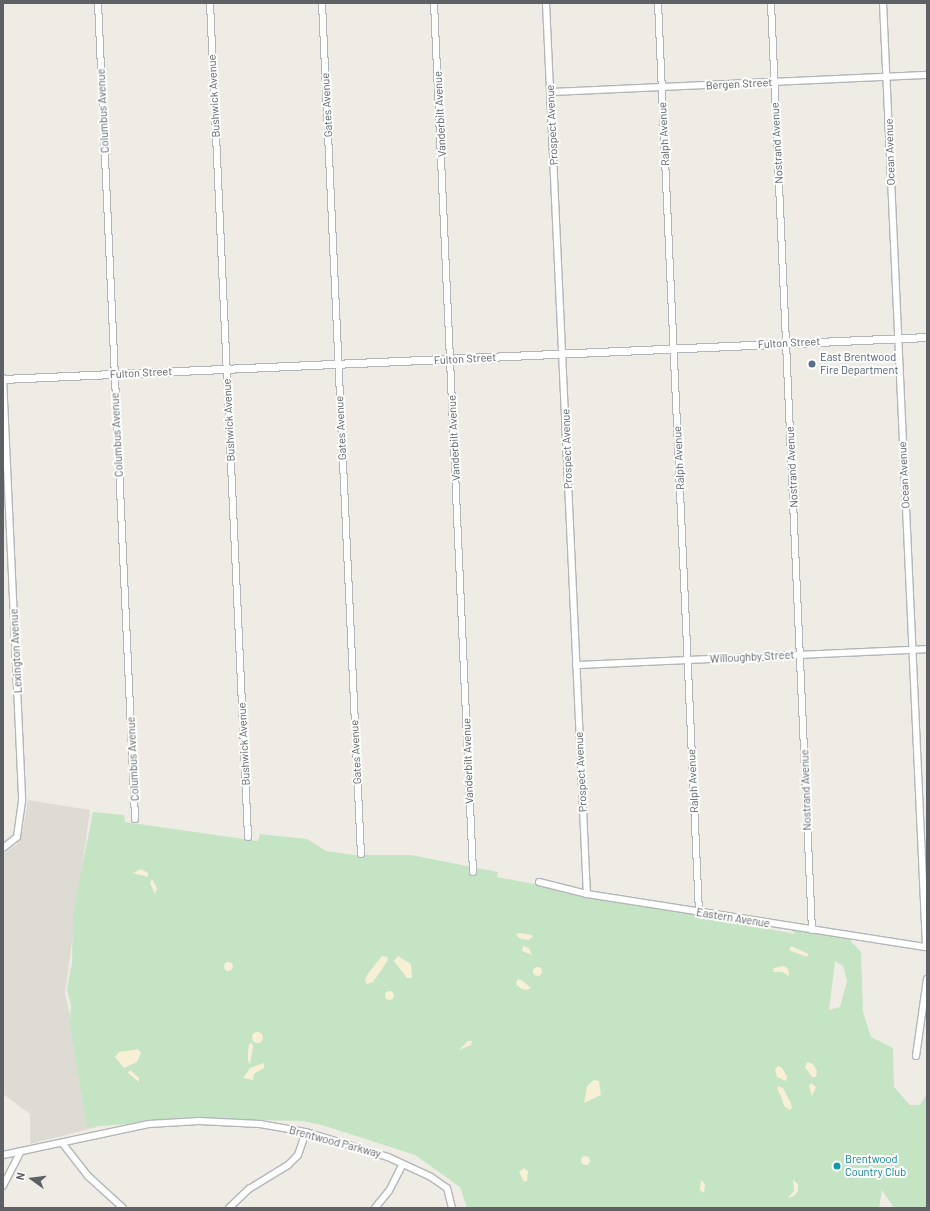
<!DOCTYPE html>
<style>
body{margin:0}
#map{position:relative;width:930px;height:1211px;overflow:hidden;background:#efece6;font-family:Barlow,sans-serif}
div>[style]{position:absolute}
.education>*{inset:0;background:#dedbd4}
.green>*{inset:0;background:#c5e4c4}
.sand>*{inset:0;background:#f8efd7}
.round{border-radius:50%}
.roads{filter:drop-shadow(1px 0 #b3b6b9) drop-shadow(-1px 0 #b3b6b9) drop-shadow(0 1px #b3b6b9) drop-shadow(0 -1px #b3b6b9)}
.minor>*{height:6px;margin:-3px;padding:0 3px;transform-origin:3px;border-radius:3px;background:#fff}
.tertiary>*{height:7px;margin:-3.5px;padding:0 3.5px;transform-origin:3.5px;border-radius:3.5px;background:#fff}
.dots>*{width:11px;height:11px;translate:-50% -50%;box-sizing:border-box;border:2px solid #fff;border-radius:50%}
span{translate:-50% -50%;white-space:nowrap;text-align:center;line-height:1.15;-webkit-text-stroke:4px #fff;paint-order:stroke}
.street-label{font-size:11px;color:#5d6165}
.service-label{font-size:11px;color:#4e5e75}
.left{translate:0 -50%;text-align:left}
.culture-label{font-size:11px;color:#0d838f}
.frame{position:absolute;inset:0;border:4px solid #5d6165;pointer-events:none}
.north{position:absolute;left:12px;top:1159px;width:40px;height:40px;-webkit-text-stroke:3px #fff;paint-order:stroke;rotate:284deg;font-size:11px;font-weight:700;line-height:16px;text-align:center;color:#5d6165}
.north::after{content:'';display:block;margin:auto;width:14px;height:18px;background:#5d6165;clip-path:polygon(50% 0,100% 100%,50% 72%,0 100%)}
</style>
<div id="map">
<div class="education">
<div style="clip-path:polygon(28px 800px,90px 810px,65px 994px,97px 1127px,30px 1144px,30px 1114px,3px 1094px,3px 854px,17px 844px,22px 835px)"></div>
</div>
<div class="green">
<div style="clip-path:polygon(evenodd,93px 812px,124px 815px,125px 822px,258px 841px,260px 834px,307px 839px,326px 851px,355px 855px,411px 855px,498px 872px,497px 877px,795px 934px,792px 930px,848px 938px,861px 952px,863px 1012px,871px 1037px,893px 1048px,894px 1087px,910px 1105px,920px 1105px,927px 1094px,927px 1208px,894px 1208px,882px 1190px,879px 1208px,467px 1208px,460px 1187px,415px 1155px,322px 1125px,302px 1121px,199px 1119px,87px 1127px,70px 1025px,71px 1006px,67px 989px,72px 963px,73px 913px,93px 812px,835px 961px,843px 966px,847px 981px,840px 1007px,829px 1010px,835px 961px)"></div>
</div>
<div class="sand">
<div style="clip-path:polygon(141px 869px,148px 873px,148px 877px,133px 873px)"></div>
<div style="clip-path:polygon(152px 879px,157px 888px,155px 894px,150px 883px)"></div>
<div style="clip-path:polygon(520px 933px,532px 935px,533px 937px,528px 940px,519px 938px,516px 934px)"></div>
<div style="clip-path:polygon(523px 946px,529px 948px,532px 955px,522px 951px)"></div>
<div style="clip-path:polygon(791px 946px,804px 952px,808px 954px,807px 957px,789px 950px)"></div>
<div style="clip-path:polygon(382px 956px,387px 957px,388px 960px,373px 982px,367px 984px,365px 980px,367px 975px)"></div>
<div style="clip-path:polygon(398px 956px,411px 964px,412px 978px,407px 978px,394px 961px)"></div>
<div class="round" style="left:223.5px;top:961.5px;width:9px;height:9px"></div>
<div style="clip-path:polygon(784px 966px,788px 969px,789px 976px,782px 972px,773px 972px,774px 968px)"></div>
<div class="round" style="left:532.5px;top:966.5px;width:9px;height:9px"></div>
<div style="clip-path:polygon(518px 979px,523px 981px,531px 988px,526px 990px,520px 988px,516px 984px)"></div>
<div class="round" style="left:384.5px;top:990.5px;width:9px;height:9px"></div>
<div class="round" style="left:251.5px;top:1031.5px;width:11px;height:11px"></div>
<div style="clip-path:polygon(468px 1041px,472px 1041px,471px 1045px,459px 1050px)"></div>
<div style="clip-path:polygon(252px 1043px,253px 1046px,250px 1064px,248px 1061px,248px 1052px,249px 1044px)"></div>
<div style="clip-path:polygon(138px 1049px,141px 1053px,137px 1062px,124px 1068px,115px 1057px,119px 1052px)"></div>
<div style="clip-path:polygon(807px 1062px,813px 1064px,817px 1071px,816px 1077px,812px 1077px,805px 1067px)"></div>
<div style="clip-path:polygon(264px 1063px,264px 1068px,254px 1074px,253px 1080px,243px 1078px,250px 1068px)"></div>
<div style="clip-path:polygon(778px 1066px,782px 1068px,787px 1076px,786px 1081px,777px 1077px,775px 1069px)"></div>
<div style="clip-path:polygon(130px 1070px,139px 1078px,139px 1082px,128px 1073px)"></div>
<div style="clip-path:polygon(594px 1080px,599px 1081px,601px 1095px,584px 1103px,587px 1086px)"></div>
<div style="clip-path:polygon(811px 1083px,816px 1087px,812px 1096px,809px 1086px)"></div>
<div style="clip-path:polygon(778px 1086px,783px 1088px,791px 1104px,792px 1108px,790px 1110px,784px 1106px,781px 1096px,777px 1089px)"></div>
<div class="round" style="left:580.5px;top:1155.5px;width:9px;height:9px"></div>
<div style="clip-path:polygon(524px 1168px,528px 1171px,527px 1181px,524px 1182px,519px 1172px)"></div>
<div style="clip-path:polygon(701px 1180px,705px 1184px,704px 1193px,700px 1190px)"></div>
<div style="clip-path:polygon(793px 1180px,798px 1184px,798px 1191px,794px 1196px,788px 1198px,794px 1191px)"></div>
</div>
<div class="roads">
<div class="minor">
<div style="left:98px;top:3px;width:817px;rotate:87.4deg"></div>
<div style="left:210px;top:3px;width:835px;rotate:87.39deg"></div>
<div style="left:322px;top:3px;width:852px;rotate:87.38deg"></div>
<div style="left:434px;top:3px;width:870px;rotate:87.43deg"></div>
<div style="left:546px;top:3px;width:892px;rotate:87.37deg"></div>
<div style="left:658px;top:3px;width:910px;rotate:87.42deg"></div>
<div style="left:771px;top:3px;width:928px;rotate:87.47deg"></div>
<div style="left:883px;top:3px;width:945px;rotate:87.39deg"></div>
<div style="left:550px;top:92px;width:377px;rotate:-2.6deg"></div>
<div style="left:3px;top:378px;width:423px;rotate:87.4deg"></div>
<div style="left:22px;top:801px;width:36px;rotate:98deg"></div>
<div style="left:17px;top:837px;width:18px;rotate:142deg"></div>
<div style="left:576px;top:665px;width:351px;rotate:-2.6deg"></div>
<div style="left:539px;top:882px;width:49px;rotate:14deg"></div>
<div style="left:587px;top:894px;width:344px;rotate:8.9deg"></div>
<div style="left:916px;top:1056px;width:78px;rotate:-81.9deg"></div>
<div style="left:63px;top:1144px;width:41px;rotate:52deg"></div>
<div style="left:88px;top:1176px;width:47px;rotate:42.4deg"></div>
<div style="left:3px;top:1155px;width:149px;rotate:-12deg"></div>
<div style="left:149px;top:1124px;width:50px;rotate:-3.4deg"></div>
<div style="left:199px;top:1121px;width:61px;rotate:2.8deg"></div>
<div style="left:260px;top:1124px;width:47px;rotate:9.9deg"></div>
<div style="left:306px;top:1132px;width:86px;rotate:17deg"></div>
<div style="left:388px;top:1157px;width:47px;rotate:24.9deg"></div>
<div style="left:431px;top:1177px;width:19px;rotate:35deg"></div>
<div style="left:447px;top:1188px;width:21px;rotate:76deg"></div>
<div style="left:3px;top:1186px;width:37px;rotate:-63deg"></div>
<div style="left:229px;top:1208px;width:28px;rotate:-44deg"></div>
<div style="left:249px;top:1189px;width:46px;rotate:-31.6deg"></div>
<div style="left:288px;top:1165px;width:14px;rotate:-45deg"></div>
<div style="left:298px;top:1155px;width:24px;rotate:-71deg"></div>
<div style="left:375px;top:1208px;width:22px;rotate:-51deg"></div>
<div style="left:389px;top:1191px;width:30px;rotate:-63deg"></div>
</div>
<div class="tertiary">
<div style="left:3px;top:379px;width:925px;rotate:-2.6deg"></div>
</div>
</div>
<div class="dots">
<div style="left:812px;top:364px;background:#5c6f8a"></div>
<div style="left:837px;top:1166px;background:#0f9aa8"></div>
</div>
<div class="street-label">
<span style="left:739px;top:84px;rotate:-3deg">Bergen Street</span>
<span style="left:214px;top:96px;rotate:-93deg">Bushwick Avenue</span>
<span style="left:327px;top:105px;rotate:-93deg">Gates Avenue</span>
<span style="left:103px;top:111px;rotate:-93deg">Columbus Avenue</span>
<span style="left:440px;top:114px;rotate:-93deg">Vanderbilt Avenue</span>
<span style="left:552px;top:125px;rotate:-93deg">Prospect Avenue</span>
<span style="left:664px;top:134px;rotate:-93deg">Ralph Avenue</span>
<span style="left:777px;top:143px;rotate:-93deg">Nostrand Avenue</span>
<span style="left:890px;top:152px;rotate:-92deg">Ocean Avenue</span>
<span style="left:789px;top:343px;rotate:-3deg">Fulton Street</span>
<span style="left:465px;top:359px;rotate:-3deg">Fulton Street</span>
<span style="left:141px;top:373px;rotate:-3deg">Fulton Street</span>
<span style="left:229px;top:420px;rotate:-93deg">Bushwick Avenue</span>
<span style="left:341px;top:428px;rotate:-93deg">Gates Avenue</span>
<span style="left:117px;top:435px;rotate:-93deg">Columbus Avenue</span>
<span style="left:454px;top:438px;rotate:-93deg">Vanderbilt Avenue</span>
<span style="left:567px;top:449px;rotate:-92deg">Prospect Avenue</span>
<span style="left:679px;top:458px;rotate:-93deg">Ralph Avenue</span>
<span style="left:792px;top:467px;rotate:-93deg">Nostrand Avenue</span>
<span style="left:904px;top:475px;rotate:-93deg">Ocean Avenue</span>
<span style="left:16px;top:651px;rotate:-93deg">Lexington Avenue</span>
<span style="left:752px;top:657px;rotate:-3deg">Willoughby Street</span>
<span style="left:244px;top:744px;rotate:-93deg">Bushwick Avenue</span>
<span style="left:356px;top:752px;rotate:-93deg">Gates Avenue</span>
<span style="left:133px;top:759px;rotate:-93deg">Columbus Avenue</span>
<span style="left:468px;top:761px;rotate:-92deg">Vanderbilt Avenue</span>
<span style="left:581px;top:772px;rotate:-93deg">Prospect Avenue</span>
<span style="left:693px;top:781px;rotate:-93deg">Ralph Avenue</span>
<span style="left:806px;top:790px;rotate:-92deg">Nostrand Avenue</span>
<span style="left:733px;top:918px;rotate:9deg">Eastern Avenue</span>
<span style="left:335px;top:1142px;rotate:15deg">Brentwood Parkway</span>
</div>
<div class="service-label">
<span class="left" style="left:820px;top:364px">East Brentwood<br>Fire Department</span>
</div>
<div class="culture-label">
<span class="left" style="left:845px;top:1166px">Brentwood<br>Country Club</span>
</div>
<div class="frame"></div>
<div class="north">N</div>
</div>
